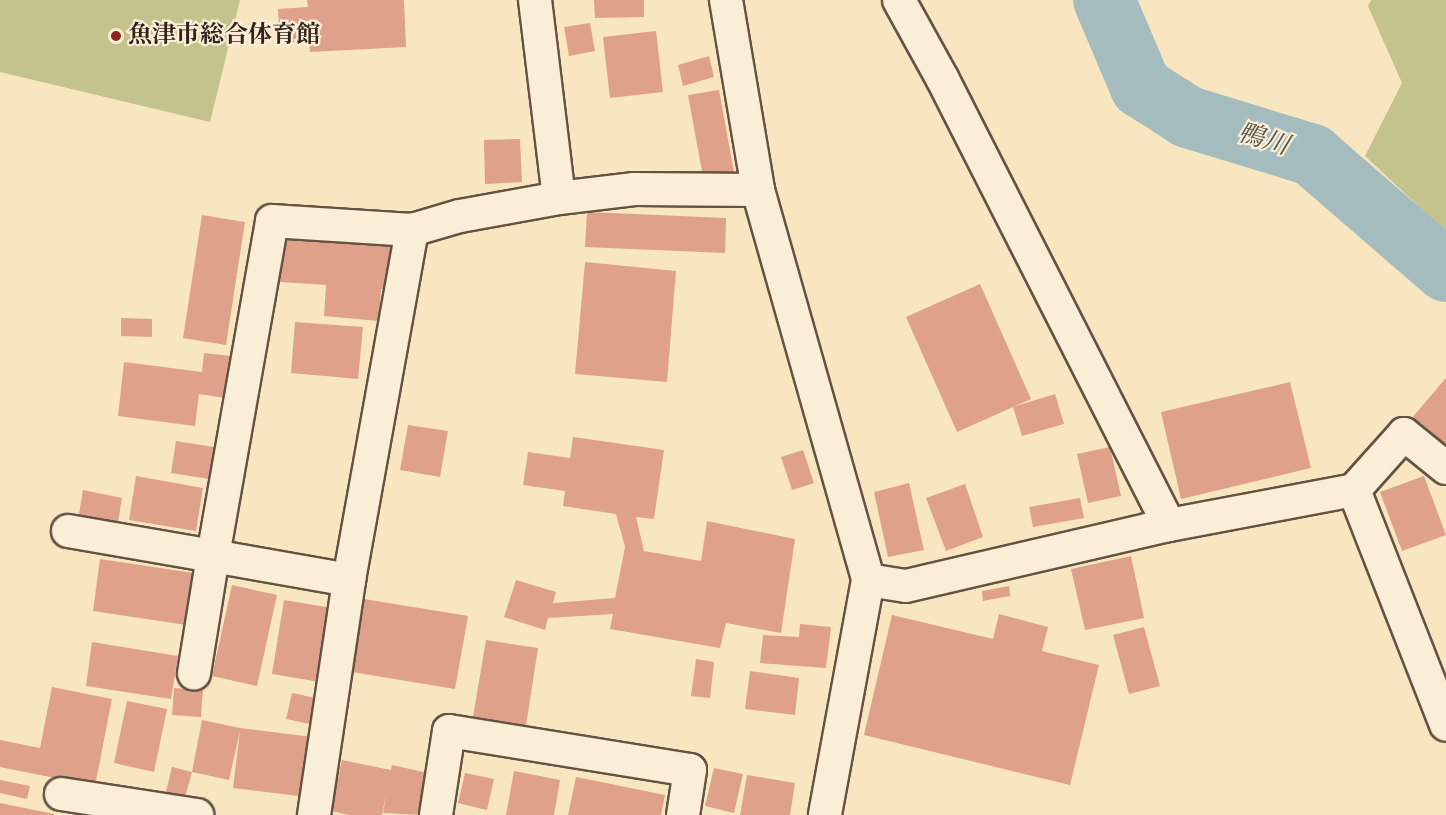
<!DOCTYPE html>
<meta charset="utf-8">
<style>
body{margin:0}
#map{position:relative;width:1446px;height:815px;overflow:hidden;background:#f7e6c0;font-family:"IM FELL English","Noto Serif JP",serif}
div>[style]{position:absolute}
.green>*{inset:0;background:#c4c38d}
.river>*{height:62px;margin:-31px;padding:0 31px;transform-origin:31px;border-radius:31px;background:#a4bcbe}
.building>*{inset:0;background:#dfa18a}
.roads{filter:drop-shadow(2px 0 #645244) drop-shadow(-2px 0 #645244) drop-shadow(0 2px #645244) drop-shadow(0 -2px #645244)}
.minor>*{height:32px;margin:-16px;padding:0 16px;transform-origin:16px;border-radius:16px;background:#faefd6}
.dots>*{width:16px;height:16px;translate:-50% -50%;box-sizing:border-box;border:3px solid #faefd6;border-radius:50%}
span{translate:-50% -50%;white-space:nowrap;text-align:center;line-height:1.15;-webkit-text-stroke:4.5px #faefd6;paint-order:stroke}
.poi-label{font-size:24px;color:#33211a;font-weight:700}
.left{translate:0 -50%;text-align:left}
.water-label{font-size:26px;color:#55504b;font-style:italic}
</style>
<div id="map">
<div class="green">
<div style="clip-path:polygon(0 0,240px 0,210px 122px,0 72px)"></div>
<div style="clip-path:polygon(1371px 0,1446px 0,1446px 232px,1365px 156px,1402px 83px,1368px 6px)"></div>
</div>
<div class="river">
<div style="left:1104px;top:0;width:95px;rotate:67deg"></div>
<div style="left:1141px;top:87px;width:56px;rotate:32.6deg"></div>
<div style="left:1188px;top:117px;width:130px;rotate:17deg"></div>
<div style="left:1312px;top:155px;width:177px;rotate:40.9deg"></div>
</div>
<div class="building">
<div style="clip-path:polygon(307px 0,404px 0,406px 47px,310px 52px,309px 41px,280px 43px,278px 9px,308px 7px)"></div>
<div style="clip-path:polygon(594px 0,644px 0,644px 17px,595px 18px)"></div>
<div style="clip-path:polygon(590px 23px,595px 51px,569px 56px,564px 27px)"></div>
<div style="clip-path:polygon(656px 31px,663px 92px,610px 98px,603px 37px)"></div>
<div style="clip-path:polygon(709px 56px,714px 77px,683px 86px,678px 65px)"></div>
<div style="clip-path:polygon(719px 90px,734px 172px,703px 177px,688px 95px)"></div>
<div style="clip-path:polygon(520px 139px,522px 182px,485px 184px,484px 140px)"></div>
<div style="clip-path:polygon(587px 212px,726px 218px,725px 253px,585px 247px)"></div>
<div style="clip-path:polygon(202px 215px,245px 222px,226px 345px,183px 338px)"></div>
<div style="clip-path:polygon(283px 238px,391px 245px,388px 289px,381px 289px,379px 321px,324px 316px,326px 285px,280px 282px)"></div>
<div style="clip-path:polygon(585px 262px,676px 271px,667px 382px,575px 374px)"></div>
<div style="clip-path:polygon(980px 284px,1031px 399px,957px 432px,906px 317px)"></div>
<div style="clip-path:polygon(121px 318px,152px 319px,152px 337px,121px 336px)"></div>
<div style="clip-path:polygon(295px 322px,363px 327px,358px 379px,291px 373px)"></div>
<div style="clip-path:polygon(204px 353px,231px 356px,225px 398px,199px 394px,195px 426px,118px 416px,124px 362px,202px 372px)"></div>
<div style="clip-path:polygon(1446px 378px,1446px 448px,1411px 419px)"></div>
<div style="clip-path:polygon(1290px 382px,1311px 468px,1181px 499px,1161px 412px)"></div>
<div style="clip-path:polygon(1055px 394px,1064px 424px,1022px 436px,1013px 407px)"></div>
<div style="clip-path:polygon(408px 425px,448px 431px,440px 477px,400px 470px)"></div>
<div style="clip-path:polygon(573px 437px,664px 450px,654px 519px,636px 517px,644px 551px,701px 561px,707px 521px,795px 539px,781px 633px,726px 623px,720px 648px,610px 629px,613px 614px,548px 618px,545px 630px,504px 617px,516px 580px,556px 592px,553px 603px,615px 598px,625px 547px,616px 514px,563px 506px,565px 491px,523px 485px,528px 452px,570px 458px)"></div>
<div style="clip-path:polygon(176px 441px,214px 447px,209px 479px,171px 473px)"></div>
<div style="clip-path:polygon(1110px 447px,1121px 496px,1088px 503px,1077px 454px)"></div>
<div style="clip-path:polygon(803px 450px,814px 483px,792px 490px,781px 457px)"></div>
<div style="clip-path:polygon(136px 476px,203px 488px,196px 531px,129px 520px)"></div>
<div style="clip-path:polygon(1424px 476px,1446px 535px,1402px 551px,1380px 492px)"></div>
<div style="clip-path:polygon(909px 483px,924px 550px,888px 557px,874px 492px)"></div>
<div style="clip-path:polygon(965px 484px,983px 537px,946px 551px,926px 498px)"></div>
<div style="clip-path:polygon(83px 490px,122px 498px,117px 528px,78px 520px)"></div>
<div style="clip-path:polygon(1080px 498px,1084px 518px,1033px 527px,1029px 507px)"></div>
<div style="clip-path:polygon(1131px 556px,1144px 618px,1085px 630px,1071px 569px)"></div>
<div style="clip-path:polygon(100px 559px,200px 574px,193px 626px,93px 611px)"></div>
<div style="clip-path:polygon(232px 585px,277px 595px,257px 686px,212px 676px)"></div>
<div style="clip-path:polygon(1009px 586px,1010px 596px,983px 601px,982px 591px)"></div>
<div style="clip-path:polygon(364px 599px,468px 616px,455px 689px,352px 672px)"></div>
<div style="clip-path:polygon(284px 600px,332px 608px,320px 682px,272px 674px)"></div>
<div style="clip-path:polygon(999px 614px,1048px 627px,1042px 651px,1099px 665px,1070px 785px,864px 735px,892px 615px,993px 639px)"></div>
<div style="clip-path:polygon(800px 624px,831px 627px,826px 668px,760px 663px,763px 635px,799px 637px)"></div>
<div style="clip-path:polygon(1144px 627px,1160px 686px,1129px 694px,1113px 635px)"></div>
<div style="clip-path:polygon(486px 640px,538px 648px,526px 726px,473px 717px)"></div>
<div style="clip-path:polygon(92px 642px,178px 656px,171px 699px,86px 686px)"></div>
<div style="clip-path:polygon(696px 659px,714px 662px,710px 698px,691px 696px)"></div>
<div style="clip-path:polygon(750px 671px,799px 678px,795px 715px,745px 709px)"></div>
<div style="clip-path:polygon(52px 687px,112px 699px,95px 786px,0 767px,0 740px,40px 748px)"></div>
<div style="clip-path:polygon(174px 688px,203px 690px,201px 717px,172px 715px)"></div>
<div style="clip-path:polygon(292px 693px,320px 699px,315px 725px,286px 719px)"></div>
<div style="clip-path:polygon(127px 701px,167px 709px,154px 772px,114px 763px)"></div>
<div style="clip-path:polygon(202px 720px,240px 728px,313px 737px,306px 797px,233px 788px,240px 731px,229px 780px,192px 772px)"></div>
<div style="clip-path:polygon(342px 760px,391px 770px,392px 765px,428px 773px,421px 815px,383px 813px,387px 790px,382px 815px,349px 815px,331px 811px)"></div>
<div style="clip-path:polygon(172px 767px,192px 772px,183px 805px,164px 800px)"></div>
<div style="clip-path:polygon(714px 768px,743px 774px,734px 813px,705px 806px)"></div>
<div style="clip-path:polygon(514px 771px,560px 780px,554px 815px,506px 815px)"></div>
<div style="clip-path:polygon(465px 773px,494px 779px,487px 810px,458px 803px)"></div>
<div style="clip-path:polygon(747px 775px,795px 783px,790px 815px,740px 815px)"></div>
<div style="clip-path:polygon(576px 777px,665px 795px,661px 815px,568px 815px)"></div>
<div style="clip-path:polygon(0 780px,30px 786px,27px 799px,0 793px)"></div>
<div style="clip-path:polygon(0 803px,54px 814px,54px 815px,0 815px)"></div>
</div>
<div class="roads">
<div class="minor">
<div style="left:535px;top:0;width:199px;rotate:83.1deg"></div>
<div style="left:726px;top:0;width:193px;rotate:80.4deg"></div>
<div style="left:758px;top:190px;width:405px;rotate:74.2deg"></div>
<div style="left:868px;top:580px;width:239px;rotate:100.4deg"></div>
<div style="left:1354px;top:490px;width:252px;rotate:68.6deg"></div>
<div style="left:1169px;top:525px;width:188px;rotate:-10.7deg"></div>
<div style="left:1354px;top:490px;width:75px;rotate:-48.2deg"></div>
<div style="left:1404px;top:434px;width:54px;rotate:39deg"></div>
<div style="left:68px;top:531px;width:147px;rotate:9.8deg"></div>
<div style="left:213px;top:556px;width:119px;rotate:99.2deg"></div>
<div style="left:349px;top:580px;width:138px;rotate:-170deg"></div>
<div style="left:213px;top:556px;width:340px;rotate:-80deg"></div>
<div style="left:272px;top:221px;width:140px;rotate:3.7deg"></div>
<div style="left:868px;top:580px;width:38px;rotate:9deg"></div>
<div style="left:906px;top:586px;width:270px;rotate:-13.1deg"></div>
<div style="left:1169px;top:525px;width:501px;rotate:-116.92deg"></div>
<div style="left:942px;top:78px;width:89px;rotate:-118.9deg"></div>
<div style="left:61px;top:794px;width:138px;rotate:8.8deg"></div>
<div style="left:314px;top:815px;width:238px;rotate:-81.5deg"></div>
<div style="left:349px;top:580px;width:356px;rotate:-79.8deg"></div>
<div style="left:412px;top:230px;width:50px;rotate:-16.3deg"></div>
<div style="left:460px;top:216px;width:101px;rotate:-10.3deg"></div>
<div style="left:559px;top:198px;width:76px;rotate:-6.8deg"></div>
<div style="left:634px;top:189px;width:124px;rotate:0.5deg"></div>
<div style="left:436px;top:815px;width:85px;rotate:-81.2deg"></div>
<div style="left:449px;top:731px;width:244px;rotate:9.2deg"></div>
<div style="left:690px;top:770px;width:46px;rotate:98.8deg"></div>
</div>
</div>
<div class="dots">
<div style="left:116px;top:36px;background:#8f2418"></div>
</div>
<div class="poi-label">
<span class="left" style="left:128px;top:36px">魚津市総合体育館</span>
</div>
<div class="water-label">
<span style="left:1263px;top:140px;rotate:17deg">鴨川</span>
</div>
</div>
